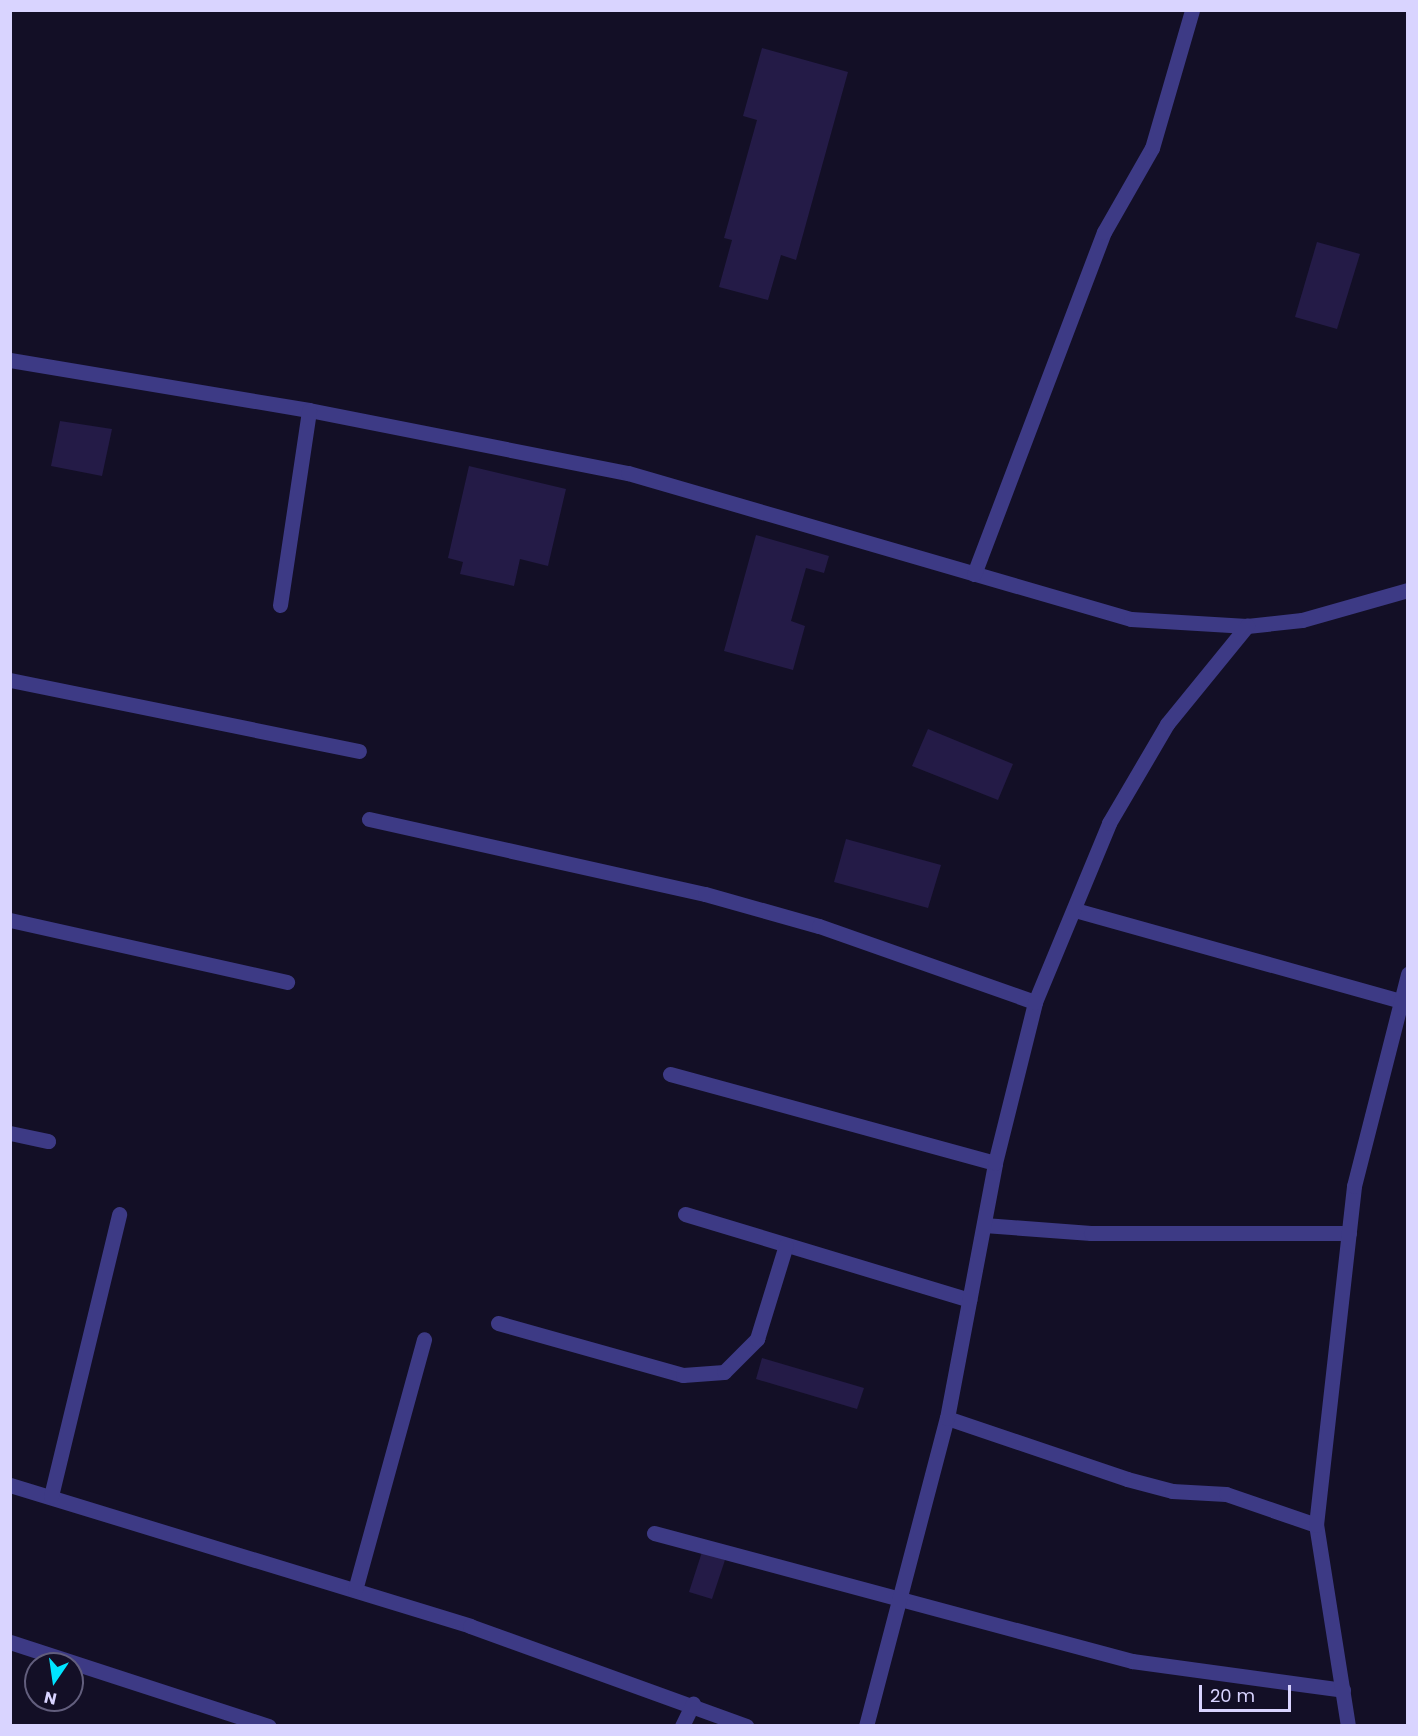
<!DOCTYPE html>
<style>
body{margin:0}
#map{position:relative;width:1418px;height:1736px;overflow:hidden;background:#130f26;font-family:Poppins,sans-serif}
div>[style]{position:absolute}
.building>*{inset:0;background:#241b47}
.minor>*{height:15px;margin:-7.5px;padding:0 7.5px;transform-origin:7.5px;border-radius:7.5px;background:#3d3a85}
span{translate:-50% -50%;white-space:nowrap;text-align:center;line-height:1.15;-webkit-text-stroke:4.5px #130f26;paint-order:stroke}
.frame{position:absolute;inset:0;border:12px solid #d9d4ff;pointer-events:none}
.north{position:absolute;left:24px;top:1652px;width:60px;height:60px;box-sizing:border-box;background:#130f26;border:2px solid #625e7d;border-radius:50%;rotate:193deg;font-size:16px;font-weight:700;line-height:24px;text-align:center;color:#d9d4ff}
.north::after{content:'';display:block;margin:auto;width:21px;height:27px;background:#00e5ff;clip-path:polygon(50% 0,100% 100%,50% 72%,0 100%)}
.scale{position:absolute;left:1199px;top:1685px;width:92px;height:27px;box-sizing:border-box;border:3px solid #d9d4ff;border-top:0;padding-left:8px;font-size:18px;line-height:21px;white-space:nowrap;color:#d9d4ff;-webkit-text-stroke:4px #130f26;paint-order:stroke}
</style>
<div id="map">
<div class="building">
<div style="clip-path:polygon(762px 48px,848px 72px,796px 260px,781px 255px,768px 300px,719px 287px,732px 240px,724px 238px,757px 120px,743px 116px)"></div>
<div style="clip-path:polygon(1317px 242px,1360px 254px,1337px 329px,1295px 317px)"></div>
<div style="clip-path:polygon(60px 421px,112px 429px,102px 476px,51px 466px)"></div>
<div style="clip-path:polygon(469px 466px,566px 489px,548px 566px,520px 559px,514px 586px,460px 574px,463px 562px,448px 558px)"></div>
<div style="clip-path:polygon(756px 535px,829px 556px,824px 573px,806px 568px,791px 621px,805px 626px,793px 670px,724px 651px)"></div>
<div style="clip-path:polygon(928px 729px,1013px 764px,998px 800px,912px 766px)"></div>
<div style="clip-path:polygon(846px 839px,941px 865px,928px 908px,834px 882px)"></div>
<div style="clip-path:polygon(762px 1358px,864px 1388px,857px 1409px,756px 1379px)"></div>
<div style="clip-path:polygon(702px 1552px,725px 1560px,712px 1599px,689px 1592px)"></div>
</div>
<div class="minor">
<div style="left:10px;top:360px;width:303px;rotate:9.5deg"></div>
<div style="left:309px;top:410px;width:325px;rotate:11.2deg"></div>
<div style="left:628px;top:473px;width:524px;rotate:16.19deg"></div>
<div style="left:1131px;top:619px;width:116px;rotate:3.5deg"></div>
<div style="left:1247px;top:626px;width:55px;rotate:-6.2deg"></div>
<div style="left:1302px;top:620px;width:110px;rotate:-15.8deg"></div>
<div style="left:974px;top:574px;width:366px;rotate:-69.2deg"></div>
<div style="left:1104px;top:232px;width:97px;rotate:-60.3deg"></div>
<div style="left:1152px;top:148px;width:144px;rotate:-73.8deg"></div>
<div style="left:280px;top:605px;width:197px;rotate:-81.5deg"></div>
<div style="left:10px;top:680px;width:356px;rotate:11.5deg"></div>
<div style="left:369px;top:819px;width:344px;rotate:12.6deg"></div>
<div style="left:705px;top:894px;width:118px;rotate:15.7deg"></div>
<div style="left:819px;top:926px;width:229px;rotate:19.4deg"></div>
<div style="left:1075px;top:910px;width:337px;rotate:15.6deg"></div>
<div style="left:10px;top:920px;width:284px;rotate:12.6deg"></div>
<div style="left:670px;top:1074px;width:337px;rotate:15.3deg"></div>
<div style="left:10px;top:1133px;width:39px;rotate:12deg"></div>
<div style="left:685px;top:1214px;width:297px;rotate:16.8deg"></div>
<div style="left:984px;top:1225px;width:107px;rotate:4.3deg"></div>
<div style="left:1091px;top:1233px;width:258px"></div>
<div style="left:498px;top:1323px;width:192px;rotate:15.7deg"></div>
<div style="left:683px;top:1375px;width:41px;rotate:-4.2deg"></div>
<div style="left:724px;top:1372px;width:47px;rotate:-45deg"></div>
<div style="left:757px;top:1339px;width:98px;rotate:-72.9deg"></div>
<div style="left:947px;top:1418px;width:190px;rotate:18.7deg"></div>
<div style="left:1127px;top:1479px;width:47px;rotate:14.9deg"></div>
<div style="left:1172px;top:1491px;width:54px;rotate:3.2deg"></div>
<div style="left:1226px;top:1494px;width:95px;rotate:19deg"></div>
<div style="left:10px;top:1485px;width:481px;rotate:17deg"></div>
<div style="left:470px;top:1626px;width:294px;rotate:19.9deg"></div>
<div style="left:51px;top:1496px;width:290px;rotate:-76.4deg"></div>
<div style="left:654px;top:1533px;width:495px;rotate:15deg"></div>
<div style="left:1132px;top:1661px;width:213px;rotate:7.8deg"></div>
<div style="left:355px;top:1590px;width:260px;rotate:-74.6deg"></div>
<div style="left:10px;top:1642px;width:272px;rotate:18deg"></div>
<div style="left:682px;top:1726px;width:25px;rotate:-64deg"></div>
<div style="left:866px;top:1726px;width:318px;rotate:-75.3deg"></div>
<div style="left:947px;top:1418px;width:259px;rotate:-79.3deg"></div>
<div style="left:995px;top:1163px;width:166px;rotate:-76deg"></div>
<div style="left:1035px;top:1002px;width:194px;rotate:-67.5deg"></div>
<div style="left:1109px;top:823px;width:115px;rotate:-59.6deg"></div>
<div style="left:1167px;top:724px;width:127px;rotate:-50.8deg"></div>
<div style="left:1348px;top:1726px;width:204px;rotate:-99deg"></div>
<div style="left:1316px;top:1525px;width:341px;rotate:-83.6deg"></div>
<div style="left:1354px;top:1186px;width:219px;rotate:-75.7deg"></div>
</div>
<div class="frame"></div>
<div class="north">N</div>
<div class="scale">20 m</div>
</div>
